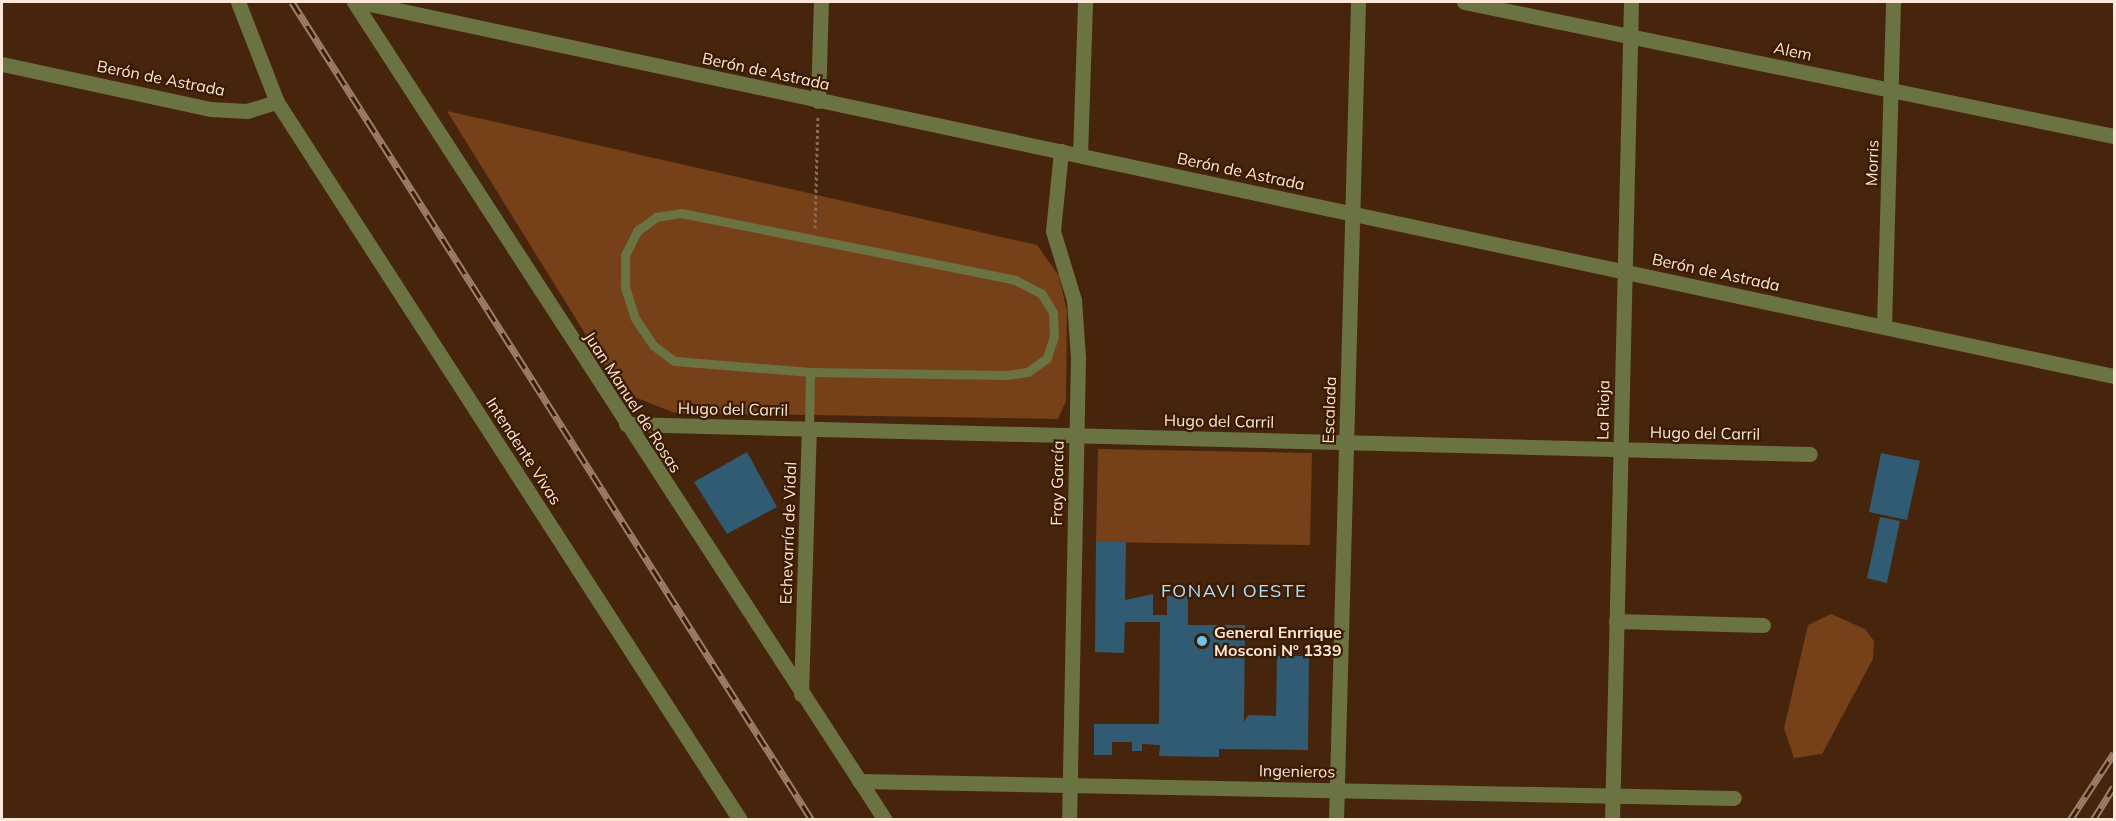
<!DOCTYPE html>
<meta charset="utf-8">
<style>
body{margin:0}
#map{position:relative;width:2116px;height:821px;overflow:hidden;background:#46250c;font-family:Mulish,sans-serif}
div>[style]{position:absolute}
.green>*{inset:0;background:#764119}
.building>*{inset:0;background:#305b72}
.path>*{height:3px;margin-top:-1.5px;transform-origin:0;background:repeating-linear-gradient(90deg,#8a6d58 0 3px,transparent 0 6px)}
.lane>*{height:9px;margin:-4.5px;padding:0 4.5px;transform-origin:4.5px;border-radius:4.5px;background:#6c7342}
.street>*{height:15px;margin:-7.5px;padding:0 7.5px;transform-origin:7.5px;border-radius:7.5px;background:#6c7342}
.rail>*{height:7px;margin-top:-3.5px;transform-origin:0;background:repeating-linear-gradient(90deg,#3b1b02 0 14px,#9b7f6b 0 28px);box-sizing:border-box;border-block:2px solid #9b7f6b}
.dots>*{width:16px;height:16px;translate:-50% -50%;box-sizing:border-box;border:3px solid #3b1b02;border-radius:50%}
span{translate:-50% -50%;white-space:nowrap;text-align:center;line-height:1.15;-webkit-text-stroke:4.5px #3b1b02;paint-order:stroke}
.street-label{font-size:16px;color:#fde7d9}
.poi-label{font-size:16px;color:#fde7d9;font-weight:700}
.left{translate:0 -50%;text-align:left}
.neighbourhood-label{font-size:18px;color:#b3e0fb;letter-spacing:1.5px}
.frame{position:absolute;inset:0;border:3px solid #fde7d9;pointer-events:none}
</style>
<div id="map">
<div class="green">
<div style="clip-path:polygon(447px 111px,1037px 245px,1059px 276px,1067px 311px,1066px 401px,1058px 419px,675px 413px,637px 398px,617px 385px)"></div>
<div style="clip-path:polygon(1098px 449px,1312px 453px,1310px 545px,1096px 542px)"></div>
<div style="clip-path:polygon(1831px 614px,1865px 629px,1874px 641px,1873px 659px,1822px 754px,1794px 758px,1784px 728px,1808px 625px)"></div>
</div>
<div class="building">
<div style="clip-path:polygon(747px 452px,777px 507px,727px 534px,694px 482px)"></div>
<div style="clip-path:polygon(1881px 453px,1920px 461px,1907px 520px,1869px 512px)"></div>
<div style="clip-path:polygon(1880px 517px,1900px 521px,1887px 583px,1867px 578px)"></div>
<div style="clip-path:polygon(1096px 542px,1126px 542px,1125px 600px,1153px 594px,1153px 615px,1167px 615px,1167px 596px,1188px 596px,1188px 625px,1245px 625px,1244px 722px,1248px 715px,1276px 716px,1277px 656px,1309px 656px,1308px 750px,1219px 749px,1219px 757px,1159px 756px,1160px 745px,1142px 744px,1142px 751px,1132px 751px,1132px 742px,1112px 742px,1112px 755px,1094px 755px,1094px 724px,1159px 724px,1160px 622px,1125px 622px,1124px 653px,1095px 652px)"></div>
</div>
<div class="path">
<div style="left:815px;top:228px;width:111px;rotate:-88.5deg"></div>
</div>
<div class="lane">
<div style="left:681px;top:213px;width:341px;rotate:11.3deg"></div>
<div style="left:1015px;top:280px;width:29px;rotate:27deg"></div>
<div style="left:1041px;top:293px;width:22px;rotate:58deg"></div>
<div style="left:1053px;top:312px;width:24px;rotate:88deg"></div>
<div style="left:1054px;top:336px;width:23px;rotate:108deg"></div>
<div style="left:1047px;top:358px;width:24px;rotate:144deg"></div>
<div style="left:1028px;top:372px;width:22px;rotate:172deg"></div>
<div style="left:1006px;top:375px;width:196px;rotate:-179.1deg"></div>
<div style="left:810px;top:372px;width:136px;rotate:-175.4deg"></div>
<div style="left:674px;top:361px;width:26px;rotate:-143deg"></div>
<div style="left:653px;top:345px;width:32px;rotate:-124deg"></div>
<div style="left:635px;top:318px;width:33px;rotate:-108deg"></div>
<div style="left:625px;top:287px;width:32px;rotate:-90deg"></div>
<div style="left:625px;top:255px;width:27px;rotate:-63deg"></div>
<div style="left:637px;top:231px;width:24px;rotate:-36deg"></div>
<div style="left:656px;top:217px;width:25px;rotate:-9deg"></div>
<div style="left:809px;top:429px;width:57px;rotate:-89deg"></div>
</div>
<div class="street">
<div style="left:238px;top:2px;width:107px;rotate:68.7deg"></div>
<div style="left:277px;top:102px;width:854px;rotate:57.18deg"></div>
<div style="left:354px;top:2px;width:975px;rotate:57.01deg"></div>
<div style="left:360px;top:2px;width:1793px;rotate:12.04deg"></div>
<div style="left:1464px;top:2px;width:664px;rotate:11.65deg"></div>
<div style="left:2px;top:64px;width:213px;rotate:12.2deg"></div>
<div style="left:210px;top:109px;width:37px;rotate:3deg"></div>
<div style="left:247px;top:111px;width:31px;rotate:-17deg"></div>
<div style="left:818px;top:101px;width:99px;rotate:-88.3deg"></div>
<div style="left:1061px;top:151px;width:80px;rotate:95.7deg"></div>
<div style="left:1053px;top:231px;width:72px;rotate:73.1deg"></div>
<div style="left:1074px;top:300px;width:57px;rotate:86deg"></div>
<div style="left:1078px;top:357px;width:463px;rotate:91.1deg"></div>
<div style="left:1080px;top:155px;width:153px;rotate:-88.1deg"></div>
<div style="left:1884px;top:326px;width:324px;rotate:-88.4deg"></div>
<div style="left:626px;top:424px;width:1184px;rotate:1.45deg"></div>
<div style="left:1616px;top:621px;width:147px;rotate:1.6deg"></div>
<div style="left:801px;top:694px;width:265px;rotate:-88.3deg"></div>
<div style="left:859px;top:781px;width:875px;rotate:1.11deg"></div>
<div style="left:1336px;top:820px;width:818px;rotate:-88.46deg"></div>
<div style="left:1612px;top:820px;width:818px;rotate:-88.67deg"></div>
</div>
<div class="rail">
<div style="left:292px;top:2px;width:969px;rotate:57.56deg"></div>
<div style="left:2070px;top:820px;width:80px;rotate:-56.7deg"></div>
<div style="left:2093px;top:820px;width:39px;rotate:-58deg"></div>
</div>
<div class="dots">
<div style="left:1202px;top:641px;background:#6cc3f2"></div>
</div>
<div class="street-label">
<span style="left:1793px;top:51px;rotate:12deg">Alem</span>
<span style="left:766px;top:71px;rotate:12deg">Berón de Astrada</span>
<span style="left:161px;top:78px;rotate:11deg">Berón de Astrada</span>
<span style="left:1872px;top:163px;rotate:-88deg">Morris</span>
<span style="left:1241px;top:171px;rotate:12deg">Berón de Astrada</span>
<span style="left:1716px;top:272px;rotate:12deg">Berón de Astrada</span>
<span style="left:633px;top:402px;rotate:57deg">Juan Manuel de Rosas</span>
<span style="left:733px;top:409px;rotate:1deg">Hugo del Carril</span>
<span style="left:1329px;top:410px;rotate:-88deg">Escalada</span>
<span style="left:1603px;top:410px;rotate:-89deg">La Rioja</span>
<span style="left:1219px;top:421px;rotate:1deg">Hugo del Carril</span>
<span style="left:1705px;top:433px;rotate:1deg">Hugo del Carril</span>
<span style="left:524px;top:451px;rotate:57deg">Intendente Vivas</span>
<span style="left:1057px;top:483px;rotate:-89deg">Fray García</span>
<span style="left:788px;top:533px;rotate:-88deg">Echevarría de Vidal</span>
<span style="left:1297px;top:771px;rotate:1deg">Ingenieros</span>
</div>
<div class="poi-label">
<span class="left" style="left:1214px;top:641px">General Enrrique<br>Mosconi Nº 1339</span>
</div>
<div class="neighbourhood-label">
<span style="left:1234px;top:591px">FONAVI OESTE</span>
</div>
<div class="frame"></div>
</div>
